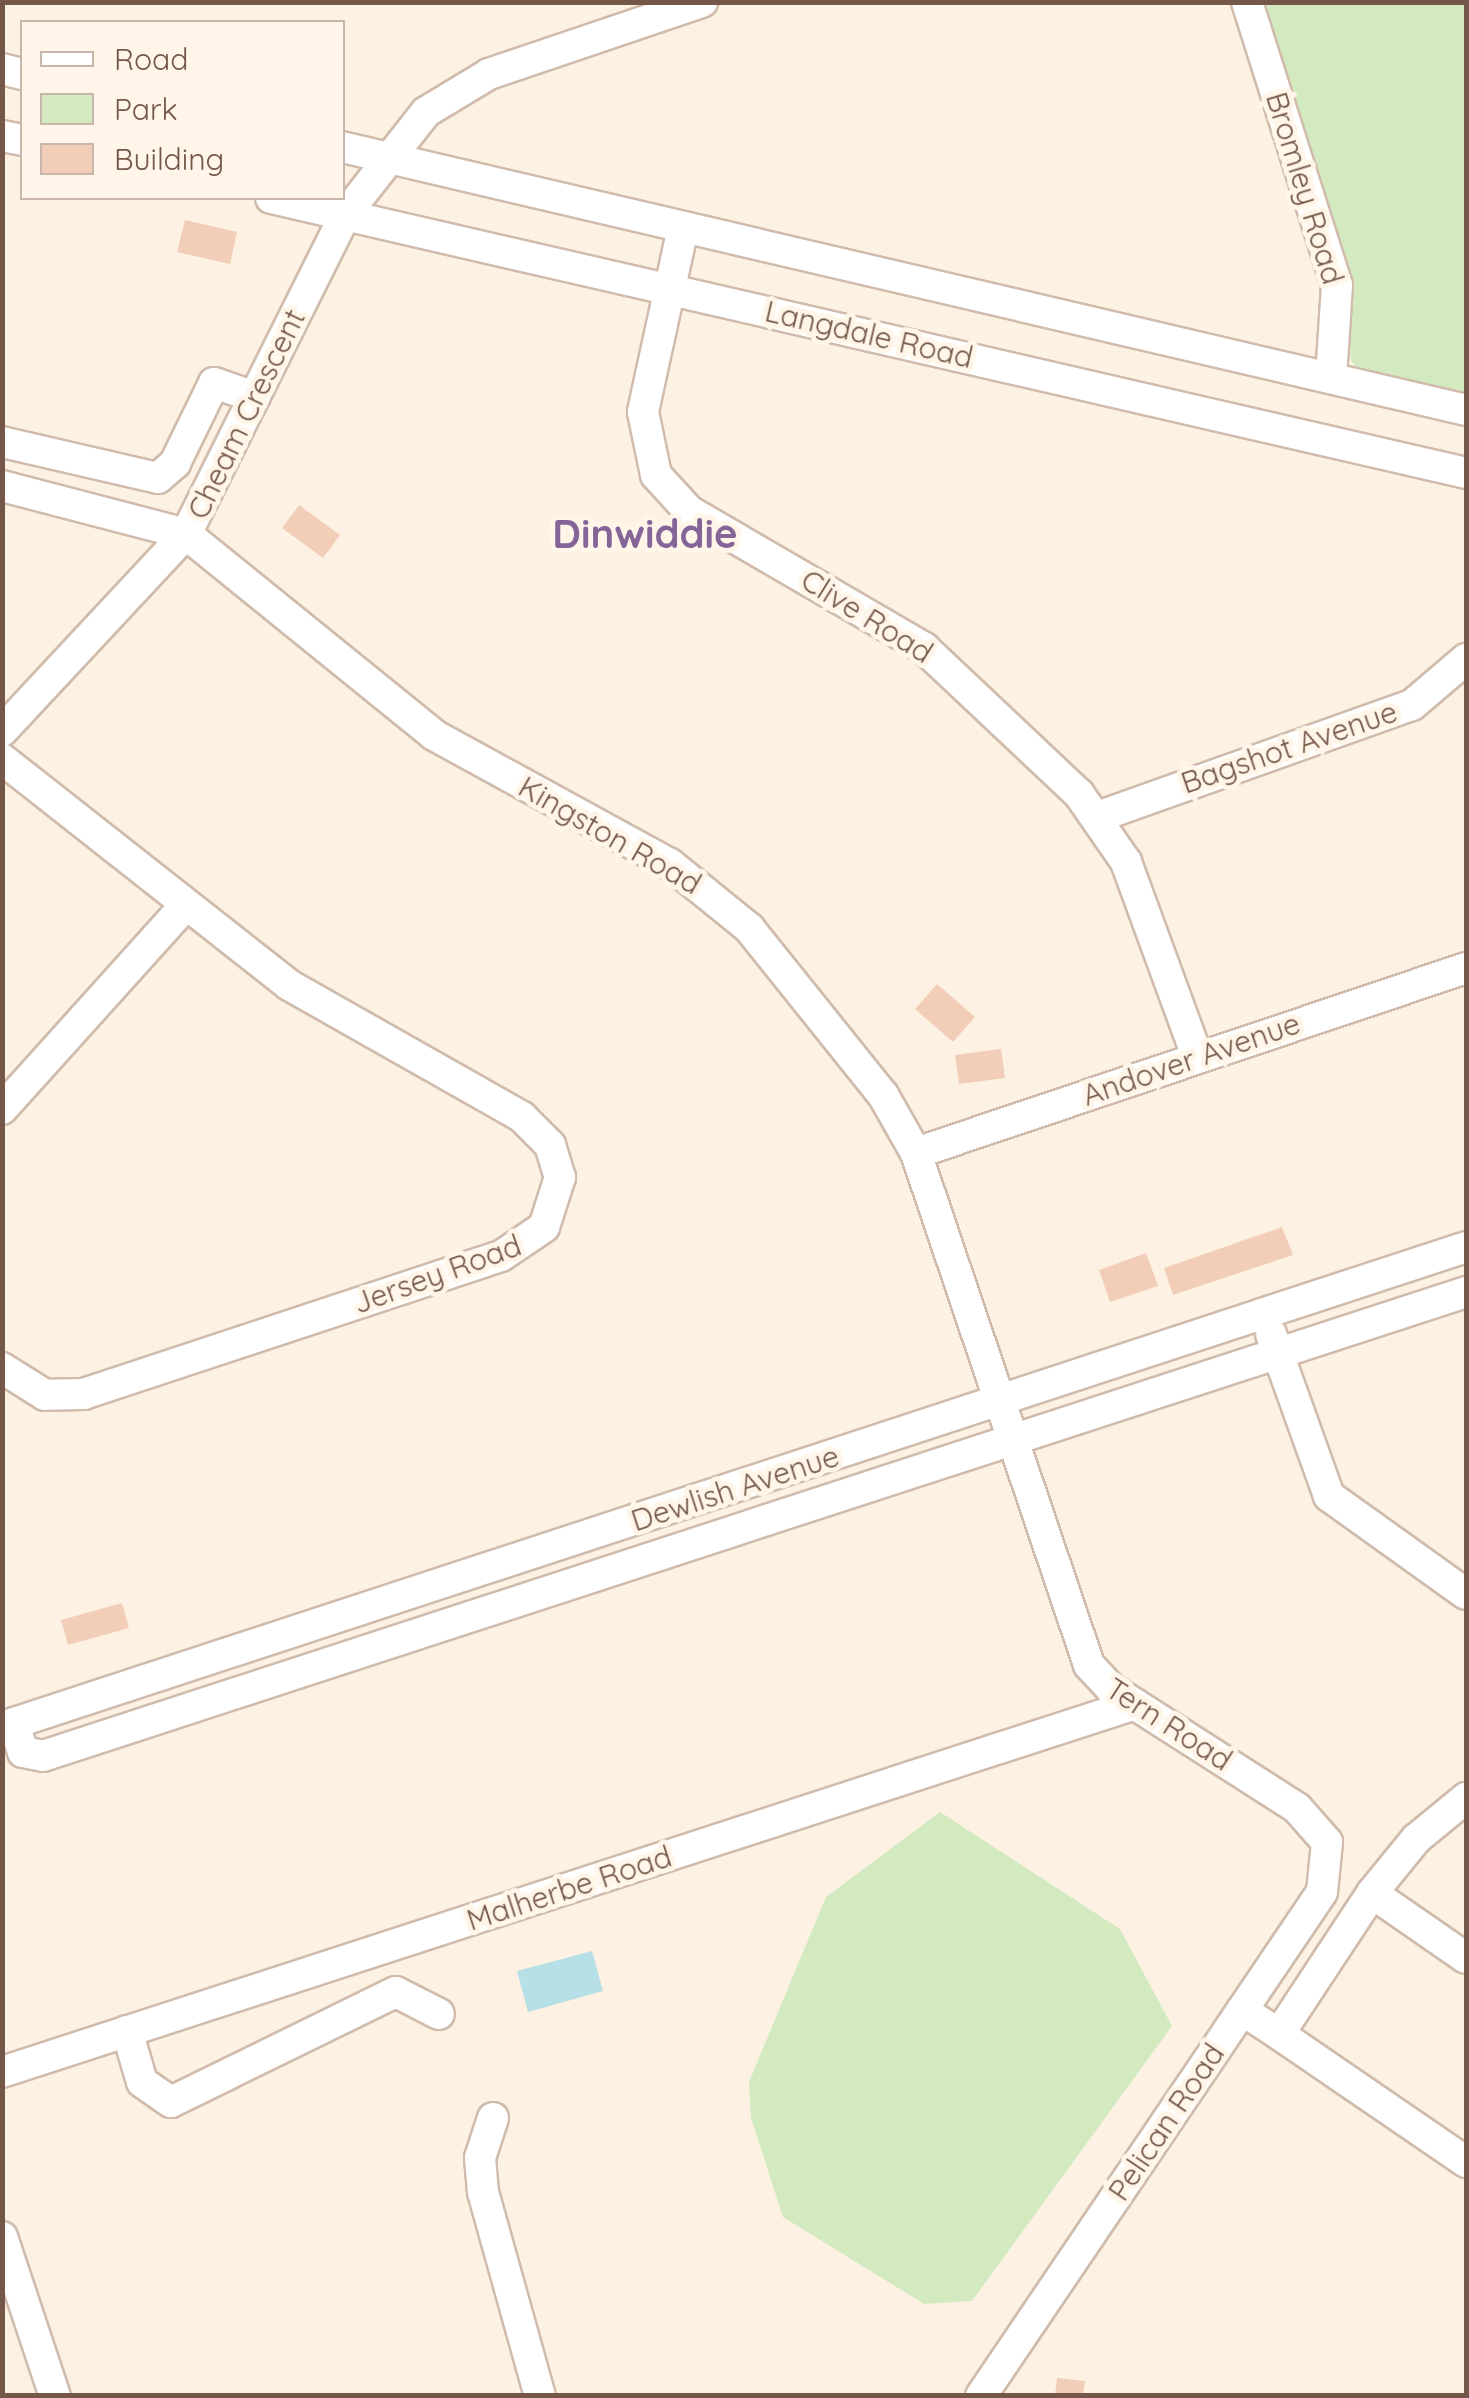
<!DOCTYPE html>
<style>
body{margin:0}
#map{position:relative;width:1469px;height:2398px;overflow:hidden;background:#fcf1e2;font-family:Quicksand,sans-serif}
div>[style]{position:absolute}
.green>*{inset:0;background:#d3eac1}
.water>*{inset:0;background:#b7e0e6}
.building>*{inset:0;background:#f2ceb9}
.roads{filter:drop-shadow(2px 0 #d0bbac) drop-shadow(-2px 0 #d0bbac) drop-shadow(0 2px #d0bbac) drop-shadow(0 -2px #d0bbac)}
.minor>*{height:30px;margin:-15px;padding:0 15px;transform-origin:15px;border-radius:15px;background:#fff}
span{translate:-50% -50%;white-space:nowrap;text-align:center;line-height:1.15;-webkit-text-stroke:10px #fff6e9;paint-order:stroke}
.street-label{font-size:30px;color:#745748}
.district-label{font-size:40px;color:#856498;font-weight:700}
.frame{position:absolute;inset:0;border:5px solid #745748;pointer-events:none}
.legend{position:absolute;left:20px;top:20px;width:325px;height:180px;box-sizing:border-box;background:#fff6e9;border:2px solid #c7b6a9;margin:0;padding:12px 18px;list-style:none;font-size:30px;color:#745748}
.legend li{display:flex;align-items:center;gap:20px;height:50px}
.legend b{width:50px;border:2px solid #c7b6a9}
</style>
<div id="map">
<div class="green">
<div style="clip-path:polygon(1256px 3px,1466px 3px,1466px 400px,1357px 370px,1351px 360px,1346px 298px)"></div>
<div style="clip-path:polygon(940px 1812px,1120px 1929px,1172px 2026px,972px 2301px,924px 2304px,783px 2217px,751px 2118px,749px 2082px,826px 1897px)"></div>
</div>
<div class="water">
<div style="clip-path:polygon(592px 1951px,603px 1991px,528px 2012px,517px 1971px)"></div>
</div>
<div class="building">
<div style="clip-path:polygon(185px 220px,237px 232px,230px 264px,177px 252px)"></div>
<div style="clip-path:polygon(299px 505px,340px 535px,323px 558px,282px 528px)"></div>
<div style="clip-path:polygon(937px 984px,975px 1017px,953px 1042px,915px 1009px)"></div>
<div style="clip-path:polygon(1001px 1049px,1005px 1078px,959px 1084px,955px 1055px)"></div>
<div style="clip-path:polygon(1282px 1227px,1293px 1255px,1173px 1295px,1164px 1268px)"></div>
<div style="clip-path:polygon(1146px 1253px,1158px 1286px,1110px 1302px,1099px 1270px)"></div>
<div style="clip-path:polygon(122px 1603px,129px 1628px,68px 1645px,61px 1620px)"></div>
<div style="clip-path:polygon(1057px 2378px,1085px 2381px,1083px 2396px,1055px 2396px)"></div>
</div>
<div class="roads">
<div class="minor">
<div style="left:1247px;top:2px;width:297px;rotate:72.4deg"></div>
<div style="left:1337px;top:285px;width:92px;rotate:93.7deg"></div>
<div style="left:2px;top:69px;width:21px;rotate:14deg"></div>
<div style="left:2px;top:136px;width:20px;rotate:11deg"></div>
<div style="left:342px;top:147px;width:1154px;rotate:13.17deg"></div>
<div style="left:271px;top:198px;width:1226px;rotate:12.96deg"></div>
<div style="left:683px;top:228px;width:188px;rotate:102.3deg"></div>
<div style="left:643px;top:412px;width:64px;rotate:78.3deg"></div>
<div style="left:656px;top:475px;width:49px;rotate:47.5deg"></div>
<div style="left:689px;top:511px;width:272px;rotate:30.2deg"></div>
<div style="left:924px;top:648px;width:213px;rotate:43.3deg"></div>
<div style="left:1079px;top:794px;width:83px;rotate:55.3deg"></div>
<div style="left:1126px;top:862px;width:207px;rotate:69.9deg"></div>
<div style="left:2px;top:442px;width:160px;rotate:13deg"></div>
<div style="left:158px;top:478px;width:23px;rotate:-41deg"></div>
<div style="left:175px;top:463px;width:89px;rotate:-64deg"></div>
<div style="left:214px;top:383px;width:43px;rotate:18.9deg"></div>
<div style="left:2px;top:486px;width:190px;rotate:14.6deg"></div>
<div style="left:186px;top:534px;width:319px;rotate:39deg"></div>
<div style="left:434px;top:735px;width:269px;rotate:28.7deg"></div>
<div style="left:670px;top:864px;width:102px;rotate:39deg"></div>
<div style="left:749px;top:928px;width:214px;rotate:51.3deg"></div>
<div style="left:883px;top:1095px;width:67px;rotate:60.4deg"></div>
<div style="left:916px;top:1153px;width:540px;rotate:71.33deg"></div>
<div style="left:1089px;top:1665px;width:33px;rotate:47deg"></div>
<div style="left:1111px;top:1689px;width:221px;rotate:32.6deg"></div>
<div style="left:1297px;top:1808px;width:45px;rotate:48.6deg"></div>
<div style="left:1327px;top:1842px;width:50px;rotate:95.7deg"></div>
<div style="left:1322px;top:1892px;width:609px;rotate:124.08deg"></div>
<div style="left:2px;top:731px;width:270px;rotate:-47deg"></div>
<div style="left:186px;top:534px;width:356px;rotate:-63.5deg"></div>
<div style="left:345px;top:215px;width:131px;rotate:-51.8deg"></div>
<div style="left:426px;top:112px;width:74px;rotate:-31.1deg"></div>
<div style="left:489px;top:74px;width:225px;rotate:-18.7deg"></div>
<div style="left:2px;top:759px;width:365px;rotate:38.2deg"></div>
<div style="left:289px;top:985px;width:268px;rotate:29.5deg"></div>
<div style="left:522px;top:1117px;width:40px;rotate:45deg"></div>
<div style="left:550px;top:1145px;width:34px;rotate:73deg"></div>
<div style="left:560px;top:1177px;width:52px;rotate:107.7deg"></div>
<div style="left:544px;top:1227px;width:52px;rotate:146deg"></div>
<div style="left:501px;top:1256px;width:439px;rotate:161.7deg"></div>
<div style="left:84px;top:1394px;width:39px;rotate:179deg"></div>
<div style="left:45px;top:1395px;width:51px;rotate:-147.9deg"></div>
<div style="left:1100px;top:816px;width:331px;rotate:-19.6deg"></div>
<div style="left:1412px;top:705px;width:71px;rotate:-40.4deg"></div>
<div style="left:2px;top:1109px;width:272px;rotate:-48deg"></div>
<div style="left:916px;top:1153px;width:580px;rotate:-18.59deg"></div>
<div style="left:1271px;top:1334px;width:172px;rotate:70.3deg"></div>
<div style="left:1329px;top:1496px;width:168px;rotate:35.6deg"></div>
<div style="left:14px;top:1723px;width:30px;rotate:73deg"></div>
<div style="left:23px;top:1752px;width:20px;rotate:11deg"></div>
<div style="left:43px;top:1756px;width:1497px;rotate:-18.06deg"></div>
<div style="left:2px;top:1727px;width:1541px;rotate:-18.15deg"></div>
<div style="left:1372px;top:1893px;width:70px;rotate:-50.8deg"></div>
<div style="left:1416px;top:1839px;width:65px;rotate:-39.4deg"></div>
<div style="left:1242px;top:2010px;width:44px;rotate:33deg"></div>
<div style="left:1279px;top:2034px;width:169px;rotate:-56.6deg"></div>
<div style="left:1372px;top:1893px;width:114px;rotate:34.7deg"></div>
<div style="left:127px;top:2031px;width:53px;rotate:73.6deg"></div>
<div style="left:142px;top:2082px;width:35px;rotate:35deg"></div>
<div style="left:171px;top:2102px;width:250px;rotate:-26.1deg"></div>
<div style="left:396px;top:1992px;width:48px;rotate:27.1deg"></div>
<div style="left:1279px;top:2034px;width:227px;rotate:34.4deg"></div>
<div style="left:2px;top:2072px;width:1191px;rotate:-17.99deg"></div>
<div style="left:493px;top:2118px;width:42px;rotate:108deg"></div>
<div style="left:480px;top:2158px;width:34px;rotate:85deg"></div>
<div style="left:483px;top:2192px;width:212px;rotate:74.4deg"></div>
<div style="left:2px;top:2237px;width:168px;rotate:71.6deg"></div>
</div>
</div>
<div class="street-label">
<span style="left:1305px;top:188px;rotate:73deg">Bromley Road</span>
<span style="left:869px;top:334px;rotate:13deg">Langdale Road</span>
<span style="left:246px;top:414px;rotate:-64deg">Cheam Crescent</span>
<span style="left:867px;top:616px;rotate:32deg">Clive Road</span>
<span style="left:1289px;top:747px;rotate:-19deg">Bagshot Avenue</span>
<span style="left:610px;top:835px;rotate:30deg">Kingston Road</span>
<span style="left:1191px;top:1059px;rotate:-19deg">Andover Avenue</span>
<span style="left:437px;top:1274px;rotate:-20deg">Jersey Road</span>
<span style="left:735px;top:1488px;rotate:-18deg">Dewlish Avenue</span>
<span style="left:1169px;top:1724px;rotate:33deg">Tern Road</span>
<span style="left:569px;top:1888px;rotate:-18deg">Malherbe Road</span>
<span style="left:1166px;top:2122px;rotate:-56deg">Pelican Road</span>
</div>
<div class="district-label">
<span style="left:645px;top:533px">Dinwiddie</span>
</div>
<div class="frame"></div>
<ul class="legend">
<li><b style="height:12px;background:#fff"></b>Road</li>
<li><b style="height:28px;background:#d3eac1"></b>Park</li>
<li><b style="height:28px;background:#f2ceb9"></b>Building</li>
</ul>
</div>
